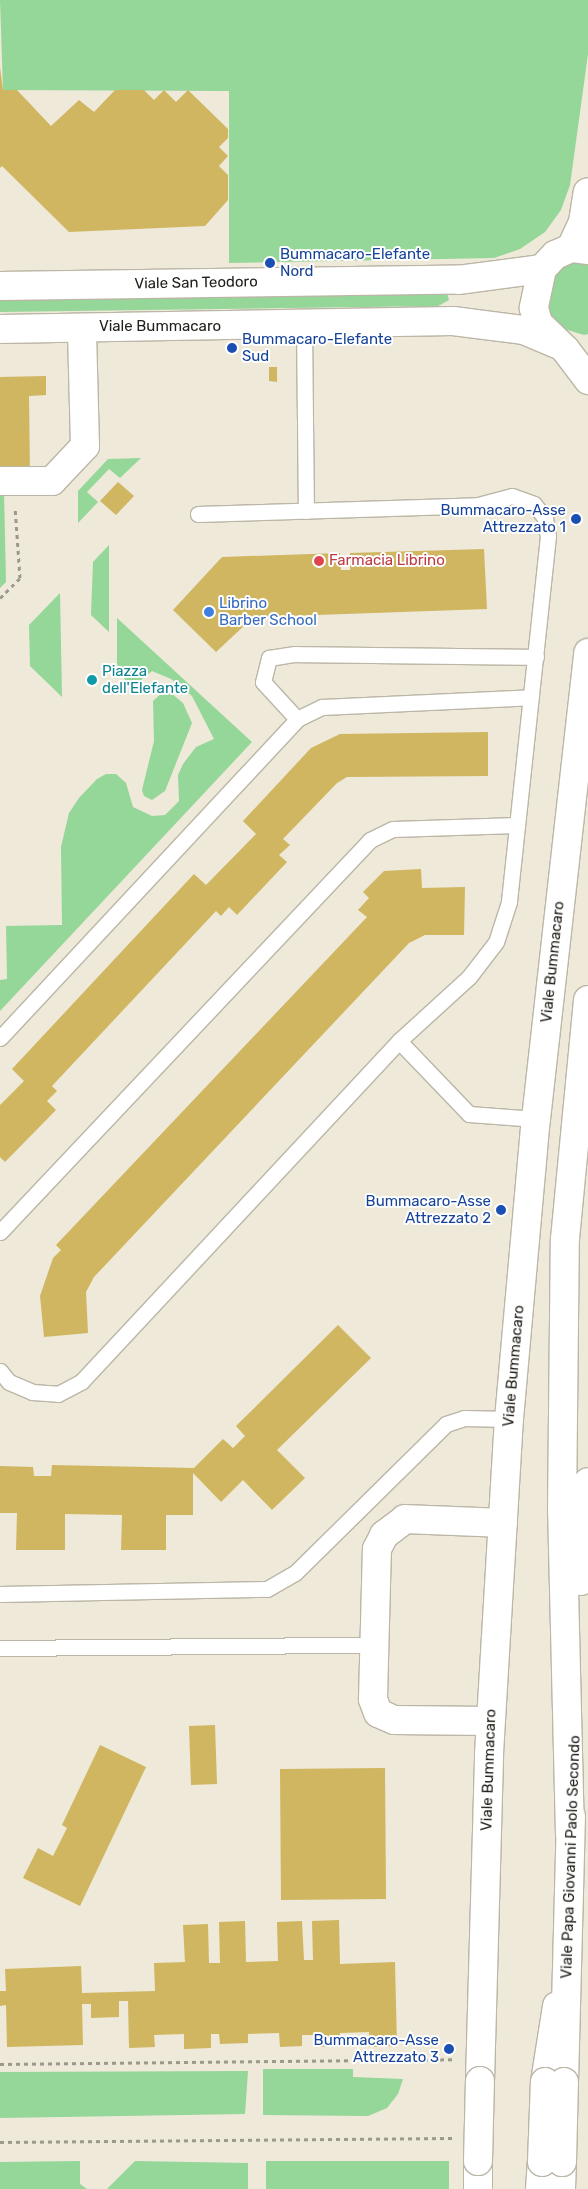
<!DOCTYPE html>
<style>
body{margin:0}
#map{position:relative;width:588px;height:2189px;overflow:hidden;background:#eee9d8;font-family:Rubik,sans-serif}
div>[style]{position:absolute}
.green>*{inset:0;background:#95d699}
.building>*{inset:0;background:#d0b660}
.path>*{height:3px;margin-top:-1.5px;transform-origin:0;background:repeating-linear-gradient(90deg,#9c998c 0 4px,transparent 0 8px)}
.roads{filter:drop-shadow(1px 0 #bbb6a6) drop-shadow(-1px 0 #bbb6a6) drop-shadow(0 1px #bbb6a6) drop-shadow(0 -1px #bbb6a6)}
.lane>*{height:15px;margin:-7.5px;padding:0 7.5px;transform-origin:7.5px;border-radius:7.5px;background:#fff}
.street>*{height:28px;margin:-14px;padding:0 14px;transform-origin:14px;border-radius:14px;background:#fff}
.secondary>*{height:28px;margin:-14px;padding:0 14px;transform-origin:14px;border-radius:14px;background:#fff}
.primary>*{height:28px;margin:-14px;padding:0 14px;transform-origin:14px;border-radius:14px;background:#fff}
.bridges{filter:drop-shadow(1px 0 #bbb6a6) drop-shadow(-1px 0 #bbb6a6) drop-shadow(0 1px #bbb6a6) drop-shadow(0 -1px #bbb6a6)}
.secondary-bridge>*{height:28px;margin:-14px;padding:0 14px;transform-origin:14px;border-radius:14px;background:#fff}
.primary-bridge>*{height:28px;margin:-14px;padding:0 14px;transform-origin:14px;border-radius:14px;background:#fff}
.dots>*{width:14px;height:14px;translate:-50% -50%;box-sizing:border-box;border:2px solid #fff;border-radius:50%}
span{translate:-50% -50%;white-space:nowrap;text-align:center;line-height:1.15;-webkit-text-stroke:4px #fff;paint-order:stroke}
.transit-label{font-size:15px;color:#164399}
.left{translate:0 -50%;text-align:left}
.right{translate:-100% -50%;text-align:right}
.street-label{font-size:15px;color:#22201a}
.health-label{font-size:15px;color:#be3a42}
.shop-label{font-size:15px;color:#366cbe}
.culture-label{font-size:15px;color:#0d838f}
</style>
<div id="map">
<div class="green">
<div style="clip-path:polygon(0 0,588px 0,588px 54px,570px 185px,561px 210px,545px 232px,520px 249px,494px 258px,229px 263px,229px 91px,3px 90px)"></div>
<div style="clip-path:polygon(588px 260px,588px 334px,584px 335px,561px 328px,551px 318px,545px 303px,554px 272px,570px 261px)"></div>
<div style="clip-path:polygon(447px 293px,449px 300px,438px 306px,0 312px,0 298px)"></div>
<div style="clip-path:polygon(141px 458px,120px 478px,109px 469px,87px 492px,98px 502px,78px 523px,78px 491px,108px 459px)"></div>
<div style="clip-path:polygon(0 491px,4px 491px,6px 582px,0 588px)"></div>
<div style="clip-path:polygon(109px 545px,109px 632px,91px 615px,93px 562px)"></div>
<div style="clip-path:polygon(60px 593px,62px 697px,30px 666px,29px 625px)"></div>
<div style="clip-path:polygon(117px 618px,252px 742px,0 1011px,0 980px,7px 979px,6px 926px,62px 925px,61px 847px,69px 813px,79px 798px,97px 779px,106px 774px,116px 774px,126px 783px,133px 807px,152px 816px,165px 815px,179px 801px,178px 775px,183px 764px,196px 747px,214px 739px,192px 696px,171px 679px,152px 671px,141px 680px,140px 694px,128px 686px,117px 664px)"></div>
<div style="clip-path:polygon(163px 692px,171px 693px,183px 703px,192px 723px,165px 791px,152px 800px,144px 796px,142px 790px,154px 741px,153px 701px)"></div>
<div style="clip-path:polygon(263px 2069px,353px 2069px,353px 2077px,403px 2079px,398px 2094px,387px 2108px,368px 2116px,263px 2115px)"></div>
<div style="clip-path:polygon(248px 2071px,245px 2114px,0 2118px,0 2072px)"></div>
<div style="clip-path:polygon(80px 2161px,80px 2184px,87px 2189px,0 2189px,0 2162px)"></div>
<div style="clip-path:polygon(135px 2161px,248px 2163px,248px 2189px,107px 2189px)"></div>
<div style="clip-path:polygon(266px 2161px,449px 2161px,449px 2189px,266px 2189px)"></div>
</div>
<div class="building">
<div style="clip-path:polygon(0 67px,3px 90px,17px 90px,51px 126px,79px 100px,94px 112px,115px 90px,144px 90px,154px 100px,164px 90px,176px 102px,188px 90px,228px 129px,228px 138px,219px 147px,228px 156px,219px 166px,228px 175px,228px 200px,205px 226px,69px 232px,2px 166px,0 168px)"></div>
<div style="clip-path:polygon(269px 367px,277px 367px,277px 382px,269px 381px)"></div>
<div style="clip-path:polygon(46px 376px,46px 395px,29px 396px,30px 475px,0 475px,0 377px)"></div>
<div style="clip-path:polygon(118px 482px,134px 496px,116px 515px,100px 501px)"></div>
<div style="clip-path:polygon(484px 549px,487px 609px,259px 617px,246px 624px,216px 652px,173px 610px,222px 557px,340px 553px,341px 570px,350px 570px,350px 553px)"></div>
<div style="clip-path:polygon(488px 732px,488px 776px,347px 777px,337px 783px,283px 839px,290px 845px,279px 855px,287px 862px,237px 915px,229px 907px,221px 916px,216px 911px,52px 1086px,57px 1091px,47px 1101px,56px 1110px,5px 1162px,0 1157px,0 1105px,24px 1081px,12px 1069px,194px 874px,206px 885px,256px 834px,243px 821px,311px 748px,340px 734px)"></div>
<div style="clip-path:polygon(421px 869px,422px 888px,465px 887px,464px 935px,425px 935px,409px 943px,94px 1277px,86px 1292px,88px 1333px,44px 1337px,40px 1296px,53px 1258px,61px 1250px,56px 1245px,367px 917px,358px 910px,369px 898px,363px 892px,384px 871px)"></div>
<div style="clip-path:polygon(338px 1325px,371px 1358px,277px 1450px,305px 1478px,272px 1510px,243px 1480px,221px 1502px,193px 1473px,193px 1515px,166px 1515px,166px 1550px,121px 1550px,122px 1515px,65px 1514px,65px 1550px,16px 1550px,17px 1513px,0 1513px,0 1466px,33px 1467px,34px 1476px,51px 1476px,52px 1465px,194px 1468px,223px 1439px,233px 1448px,245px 1436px,236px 1426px)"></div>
<div style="clip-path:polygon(215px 1725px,217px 1784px,191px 1785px,189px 1726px)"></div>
<div style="clip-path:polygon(100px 1745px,146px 1767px,80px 1906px,23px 1878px,38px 1848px,53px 1856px,67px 1828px,62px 1825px)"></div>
<div style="clip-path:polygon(385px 1768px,386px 1899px,281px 1900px,280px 1769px)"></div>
<div style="clip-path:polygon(339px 1920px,340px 1964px,395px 1962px,397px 2046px,369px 2047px,369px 2032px,340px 2033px,340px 2046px,314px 2047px,313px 2035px,302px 2035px,302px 2046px,280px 2047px,279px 2033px,248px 2034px,248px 2043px,220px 2044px,219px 2034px,211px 2034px,211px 2048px,184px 2049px,184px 2034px,154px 2035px,155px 2047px,129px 2048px,128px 2001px,119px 2001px,119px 2017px,91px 2018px,91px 2004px,82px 2004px,83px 2045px,7px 2047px,6px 2005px,0 2006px,0 1991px,6px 1991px,5px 1969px,81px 1966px,82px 1993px,155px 1991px,154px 1963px,185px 1962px,183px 1925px,208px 1924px,209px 1963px,220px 1963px,219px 1922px,245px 1921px,246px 1962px,278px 1961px,277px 1922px,302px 1921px,304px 1960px,313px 1960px,312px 1921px)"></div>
</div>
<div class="path">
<div style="left:0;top:598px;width:28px;rotate:-45deg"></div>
<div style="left:20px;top:578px;width:71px;rotate:-94deg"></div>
<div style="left:0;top:2064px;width:455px;rotate:-0.6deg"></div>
<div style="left:0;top:2142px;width:452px;rotate:-0.5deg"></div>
</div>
<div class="roads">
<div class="lane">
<div style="left:304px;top:326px;width:185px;rotate:89.4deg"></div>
<div style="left:198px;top:514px;width:280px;rotate:-1.8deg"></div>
<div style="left:478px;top:505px;width:35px;rotate:-15deg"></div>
<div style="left:512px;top:496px;width:23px;rotate:20deg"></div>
<div style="left:534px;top:504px;width:18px;rotate:52deg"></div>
<div style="left:545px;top:518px;width:18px;rotate:81deg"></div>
<div style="left:548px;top:536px;width:368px;rotate:96.1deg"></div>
<div style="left:509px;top:902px;width:42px;rotate:108deg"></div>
<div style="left:496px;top:942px;width:44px;rotate:127.6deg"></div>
<div style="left:469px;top:977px;width:95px;rotate:137.6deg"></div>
<div style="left:399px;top:1041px;width:101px;rotate:46.2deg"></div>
<div style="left:469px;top:1114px;width:67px;rotate:4.3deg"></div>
<div style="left:297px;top:719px;width:50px;rotate:-132.6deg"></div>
<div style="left:263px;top:682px;width:25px;rotate:-76deg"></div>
<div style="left:269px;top:658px;width:26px;rotate:-9deg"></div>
<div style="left:295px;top:654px;width:241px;rotate:0.7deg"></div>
<div style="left:0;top:1038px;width:436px;rotate:-47deg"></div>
<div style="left:297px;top:719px;width:28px;rotate:-26deg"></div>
<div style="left:322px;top:707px;width:209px;rotate:-2.7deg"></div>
<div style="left:0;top:1232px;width:539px;rotate:-46.65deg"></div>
<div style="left:370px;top:840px;width:25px;rotate:-26deg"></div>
<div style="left:393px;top:829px;width:124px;rotate:-1.8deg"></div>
<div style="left:0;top:1371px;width:14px;rotate:51deg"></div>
<div style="left:9px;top:1382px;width:25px;rotate:23deg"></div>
<div style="left:32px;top:1392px;width:26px;rotate:4deg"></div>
<div style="left:58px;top:1394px;width:27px;rotate:-28deg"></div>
<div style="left:82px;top:1381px;width:465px;rotate:-47deg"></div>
<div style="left:0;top:1594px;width:267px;rotate:-1.1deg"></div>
<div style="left:267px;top:1589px;width:32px;rotate:-30deg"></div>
<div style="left:295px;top:1573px;width:212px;rotate:-44.6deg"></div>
<div style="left:446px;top:1424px;width:19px;rotate:-18deg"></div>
<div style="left:464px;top:1418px;width:45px;rotate:1.3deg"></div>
<div style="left:0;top:1648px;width:374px;rotate:-0.5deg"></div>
</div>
<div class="street">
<div style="left:0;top:481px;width:52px"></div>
<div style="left:52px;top:481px;width:48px;rotate:-46.7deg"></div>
<div style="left:85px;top:446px;width:118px;rotate:-91.5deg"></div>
<div style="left:490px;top:1721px;width:96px;rotate:-179.4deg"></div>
<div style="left:394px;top:1720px;width:17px;rotate:-156deg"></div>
<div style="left:378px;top:1713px;width:15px;rotate:-110deg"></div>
<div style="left:373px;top:1699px;width:150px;rotate:-88.5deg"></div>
<div style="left:377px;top:1549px;width:16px;rotate:-63deg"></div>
<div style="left:384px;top:1535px;width:26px;rotate:-37deg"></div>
<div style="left:405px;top:1519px;width:98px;rotate:2.3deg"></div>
</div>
<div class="secondary">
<div style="left:571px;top:248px;width:29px;rotate:-65deg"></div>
<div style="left:583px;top:222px;width:30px;rotate:-81deg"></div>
<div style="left:588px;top:250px;width:17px;rotate:-173deg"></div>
<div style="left:571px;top:248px;width:17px;rotate:156deg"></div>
<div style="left:555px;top:255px;width:19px;rotate:133deg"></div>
<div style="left:542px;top:269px;width:40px;rotate:102deg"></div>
<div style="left:534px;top:308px;width:16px;rotate:75deg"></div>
<div style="left:538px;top:323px;width:37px;rotate:44deg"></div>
<div style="left:565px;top:349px;width:39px;rotate:53deg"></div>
<div style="left:0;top:286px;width:458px;rotate:-0.8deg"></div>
<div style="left:458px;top:280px;width:85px;rotate:-7.5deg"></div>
<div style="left:0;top:329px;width:453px;rotate:-1deg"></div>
<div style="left:453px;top:321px;width:72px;rotate:7.2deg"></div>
<div style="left:524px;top:330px;width:36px;rotate:23deg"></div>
<div style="left:480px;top:2081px;width:327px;rotate:-88.4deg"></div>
<div style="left:489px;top:1754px;width:336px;rotate:-86.6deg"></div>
<div style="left:509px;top:1419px;width:301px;rotate:-84.9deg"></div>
<div style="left:536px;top:1119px;width:469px;rotate:-83.6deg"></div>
<div style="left:545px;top:2082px;width:77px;rotate:-81deg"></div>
<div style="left:478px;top:2189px;width:28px;rotate:-90deg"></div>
</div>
<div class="primary">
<div style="left:581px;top:1581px;width:99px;rotate:-86deg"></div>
<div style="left:570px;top:1834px;width:323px;rotate:-91.4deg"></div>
<div style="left:562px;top:1511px;width:272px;rotate:-89.4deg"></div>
<div style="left:565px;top:1239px;width:240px;rotate:-84.5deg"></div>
<div style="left:564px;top:2082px;width:266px;rotate:-88.5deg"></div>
<div style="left:540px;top:2189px;width:27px;rotate:-86deg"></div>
<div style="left:561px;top:2189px;width:27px;rotate:-88deg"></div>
</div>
</div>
<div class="bridges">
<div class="secondary-bridge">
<div style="left:478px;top:2161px;width:80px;rotate:-88.6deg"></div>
<div style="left:542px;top:2162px;width:80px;rotate:-87.9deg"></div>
</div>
<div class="primary-bridge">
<div style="left:562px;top:2162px;width:80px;rotate:-88.6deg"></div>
</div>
</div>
<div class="dots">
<div style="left:270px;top:263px;background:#1a4fb4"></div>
<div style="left:232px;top:348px;background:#1a4fb4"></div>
<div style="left:576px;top:519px;background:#1a4fb4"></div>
<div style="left:319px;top:561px;background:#e0444e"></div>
<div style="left:209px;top:612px;background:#3f7fe0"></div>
<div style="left:92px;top:680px;background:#0f9aa8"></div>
<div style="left:501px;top:1210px;background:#1a4fb4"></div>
<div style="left:449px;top:2049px;background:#1a4fb4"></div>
</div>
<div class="transit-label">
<span class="left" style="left:280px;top:263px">Bummacaro-Elefante<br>Nord</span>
<span class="left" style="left:242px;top:348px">Bummacaro-Elefante<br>Sud</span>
<span class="right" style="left:566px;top:519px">Bummacaro-Asse<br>Attrezzato 1</span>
<span class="right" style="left:491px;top:1210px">Bummacaro-Asse<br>Attrezzato 2</span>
<span class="right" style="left:439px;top:2049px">Bummacaro-Asse<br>Attrezzato 3</span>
</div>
<div class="street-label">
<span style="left:196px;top:283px;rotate:-1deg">Viale San Teodoro</span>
<span style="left:160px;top:327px">Viale Bummacaro</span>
<span style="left:553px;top:962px;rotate:-84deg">Viale Bummacaro</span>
<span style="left:514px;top:1366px;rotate:-85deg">Viale Bummacaro</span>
<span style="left:489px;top:1770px;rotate:-88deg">Viale Bummacaro</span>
<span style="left:571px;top:1857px;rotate:-88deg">Viale Papa Giovanni Paolo Secondo</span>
</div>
<div class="health-label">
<span class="left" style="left:329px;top:561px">Farmacia Librino</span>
</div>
<div class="shop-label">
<span class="left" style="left:219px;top:612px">Librino<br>Barber School</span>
</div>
<div class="culture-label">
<span class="left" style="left:102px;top:680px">Piazza<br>dell'Elefante</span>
</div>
</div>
